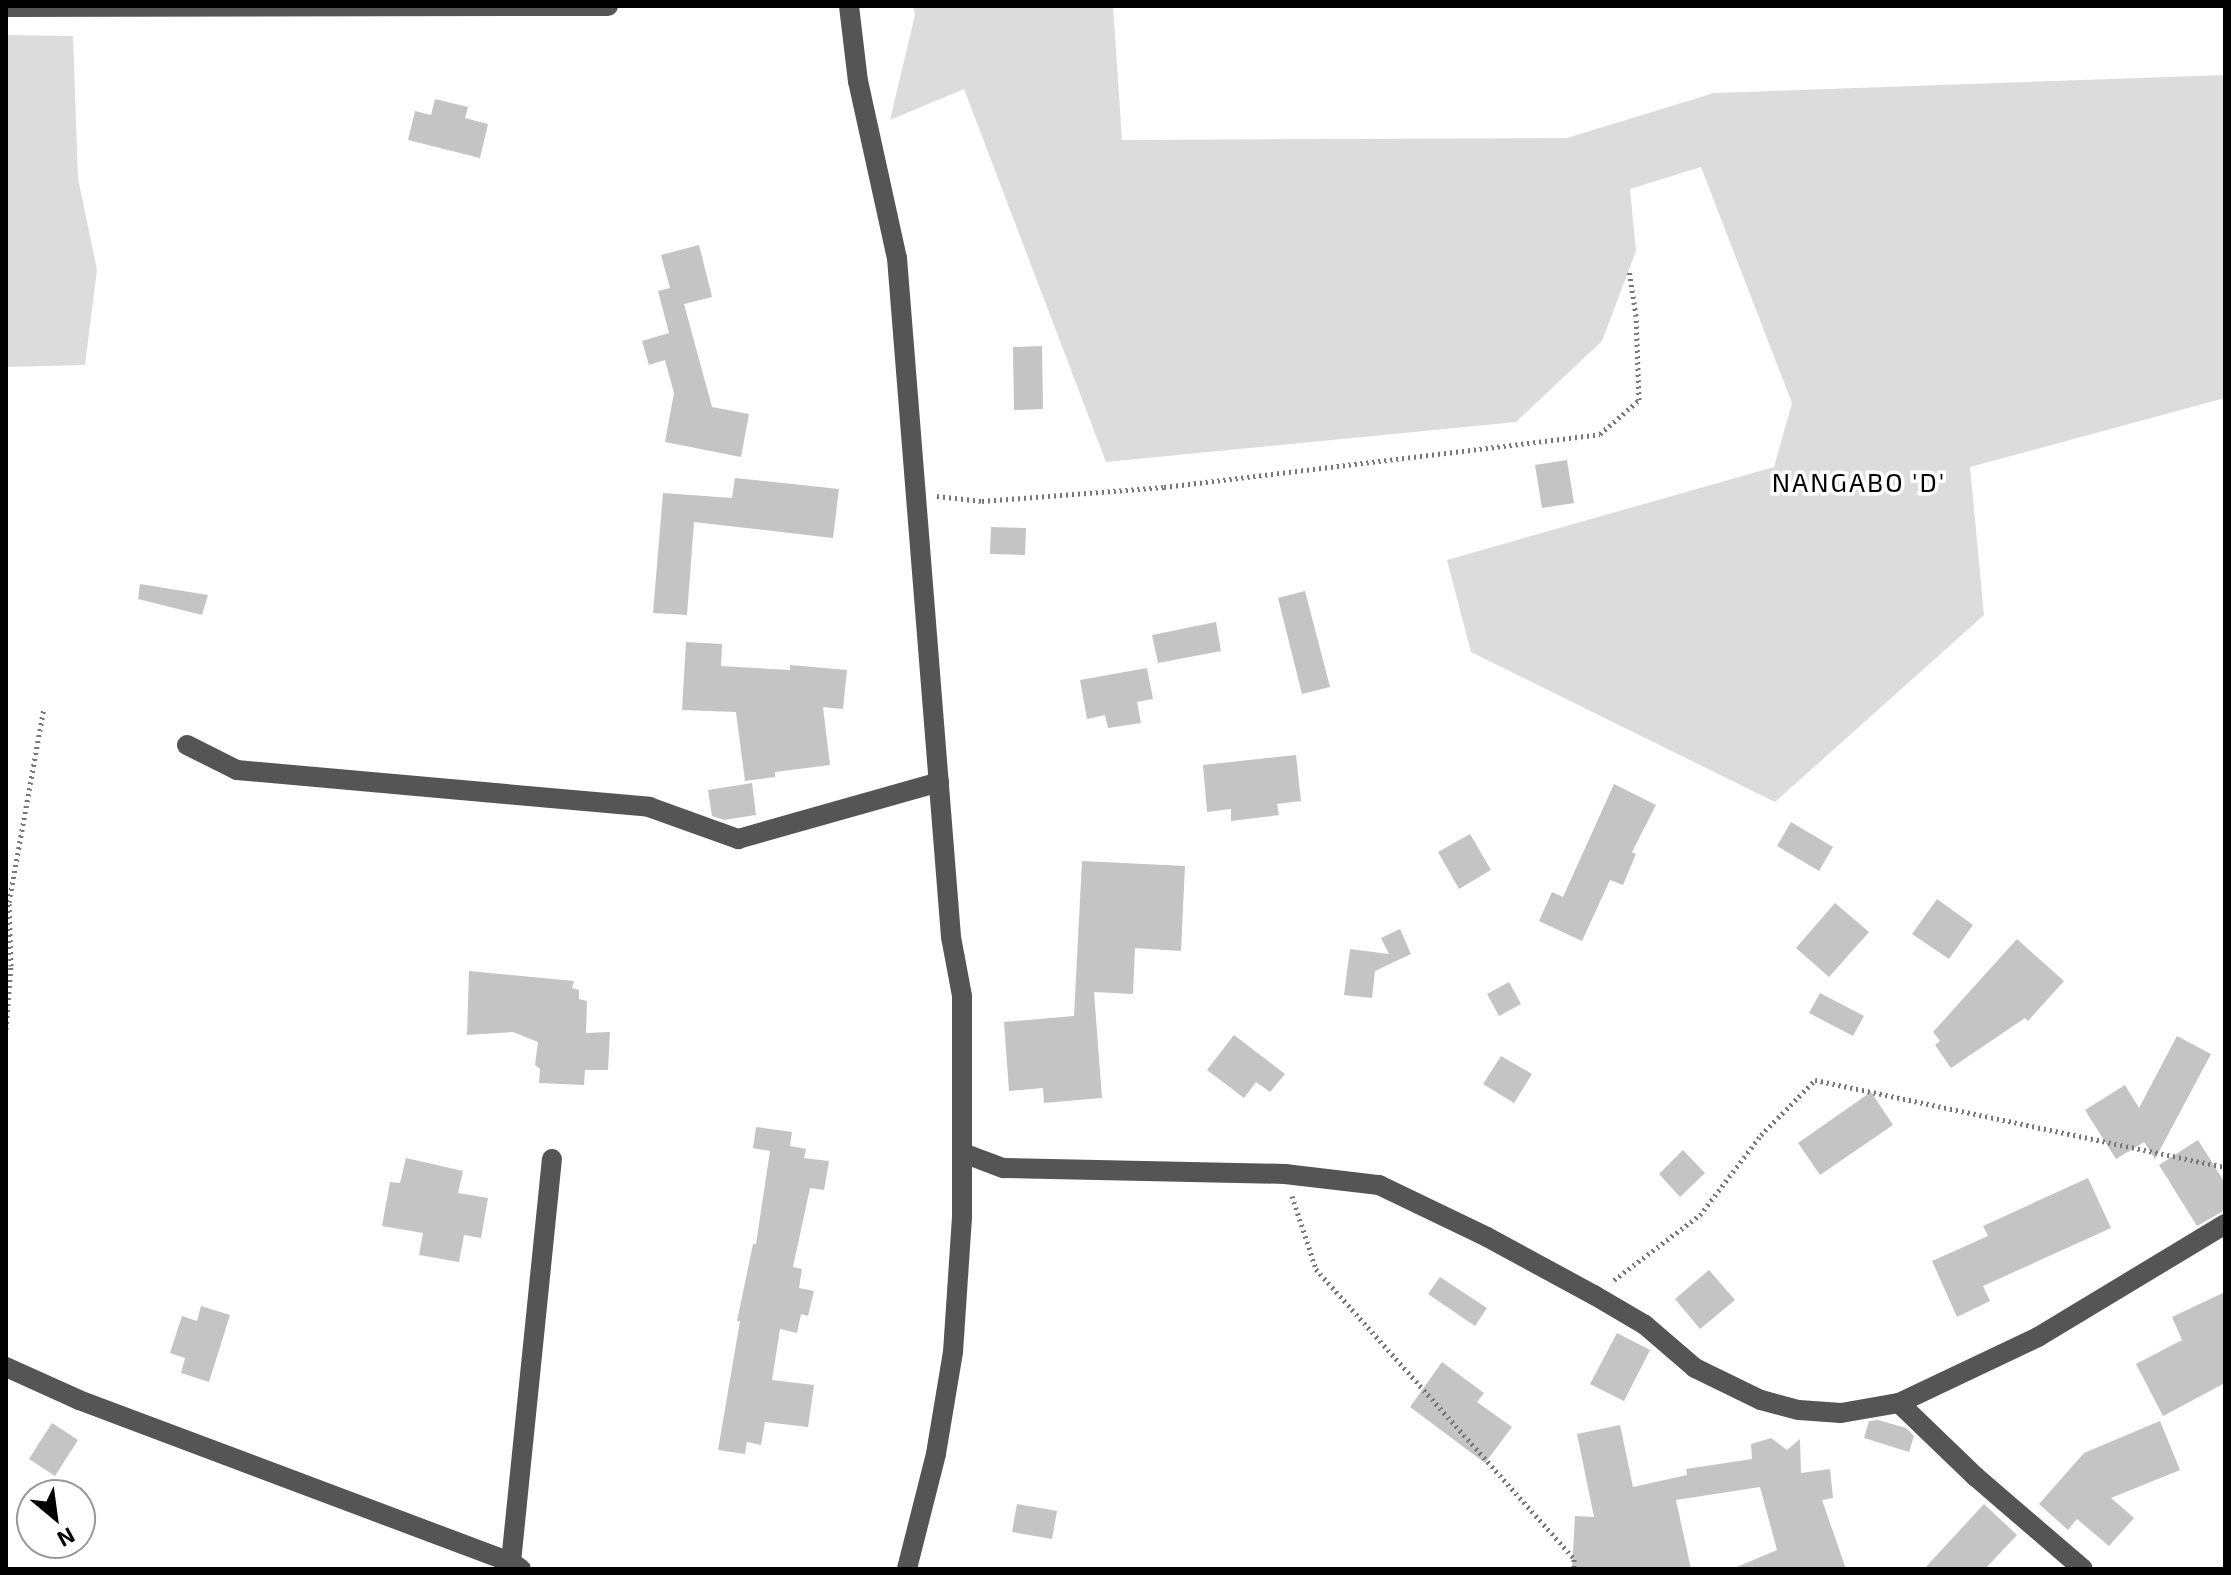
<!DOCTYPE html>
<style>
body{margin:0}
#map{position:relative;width:2231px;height:1575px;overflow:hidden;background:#fff;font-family:"Exo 2",sans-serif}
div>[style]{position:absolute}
.green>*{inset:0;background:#dcdcdc}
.building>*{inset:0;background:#c4c4c4}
.path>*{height:5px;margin-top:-2.5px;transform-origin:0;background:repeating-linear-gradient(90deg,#777 0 2px,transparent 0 6px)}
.minor>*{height:20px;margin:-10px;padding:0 10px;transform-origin:10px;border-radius:10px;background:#555}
span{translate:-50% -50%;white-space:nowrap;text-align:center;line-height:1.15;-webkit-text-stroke:7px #fff;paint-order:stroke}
.quarter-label{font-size:26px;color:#000;letter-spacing:2px}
.frame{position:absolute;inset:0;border:8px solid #000;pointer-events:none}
.north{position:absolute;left:16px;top:1479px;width:80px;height:80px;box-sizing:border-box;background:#fff;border:2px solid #999;border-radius:50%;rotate:151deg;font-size:22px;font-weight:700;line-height:32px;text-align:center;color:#000}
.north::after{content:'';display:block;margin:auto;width:28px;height:36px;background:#000;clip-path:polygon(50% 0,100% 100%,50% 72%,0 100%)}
</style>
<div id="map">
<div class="green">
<div style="clip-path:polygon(913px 6px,1113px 6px,1122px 140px,1567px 138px,1714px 93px,2225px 75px,2225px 398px,1970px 467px,1984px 615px,1775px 802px,1471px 652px,1447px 560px,1774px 467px,1792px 403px,1701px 167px,1630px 189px,1636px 251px,1602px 341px,1516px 422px,1106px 462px,964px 89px,890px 120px,915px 15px)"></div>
<div style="clip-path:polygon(6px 35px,73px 36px,78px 178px,97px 270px,85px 365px,6px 367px)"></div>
</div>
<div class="building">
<div style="clip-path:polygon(435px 99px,468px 107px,465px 118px,488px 124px,480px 158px,408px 140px,415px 111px,431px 115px)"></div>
<div style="clip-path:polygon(699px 245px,712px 297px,684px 304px,712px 407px,749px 414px,741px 457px,665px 442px,674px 393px,665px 360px,649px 365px,642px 341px,669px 333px,658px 291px,670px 288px,661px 255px)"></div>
<div style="clip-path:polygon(1042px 346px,1043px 409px,1014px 410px,1013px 347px)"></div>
<div style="clip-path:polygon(1567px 460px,1574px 503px,1542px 508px,1535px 465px)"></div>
<div style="clip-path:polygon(735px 478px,839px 489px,833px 538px,694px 522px,687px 615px,653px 613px,663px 493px,732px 498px)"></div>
<div style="clip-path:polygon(991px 527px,1026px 528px,1025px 555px,990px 554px)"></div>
<div style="clip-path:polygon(140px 584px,208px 595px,202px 615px,138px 599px)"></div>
<div style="clip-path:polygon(1305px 591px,1330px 687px,1302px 694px,1278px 598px)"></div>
<div style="clip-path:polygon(1216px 622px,1221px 651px,1158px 663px,1152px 635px)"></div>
<div style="clip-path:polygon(686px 642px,722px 644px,721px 666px,790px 670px,790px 665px,847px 670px,843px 709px,823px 707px,830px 765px,775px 772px,775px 777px,745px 781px,736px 712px,682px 710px)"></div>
<div style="clip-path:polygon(1147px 668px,1153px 699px,1137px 702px,1141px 723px,1108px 728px,1105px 715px,1087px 719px,1080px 680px)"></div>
<div style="clip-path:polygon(1296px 755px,1301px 801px,1277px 804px,1279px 815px,1231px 821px,1231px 809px,1207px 812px,1203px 765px)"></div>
<div style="clip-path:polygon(752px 783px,756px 815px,724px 820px,712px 816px,708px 790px)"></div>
<div style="clip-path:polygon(1614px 784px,1656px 805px,1632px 852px,1636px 854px,1623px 885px,1610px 880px,1582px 941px,1539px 921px,1552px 892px,1563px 897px)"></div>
<div style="clip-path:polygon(1791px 822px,1833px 847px,1819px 871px,1777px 846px)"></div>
<div style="clip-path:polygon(1470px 834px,1491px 870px,1459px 889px,1438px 852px)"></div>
<div style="clip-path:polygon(1082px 861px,1185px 866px,1181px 951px,1135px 948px,1133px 994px,1094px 992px,1102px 1098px,1044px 1103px,1043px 1088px,1009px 1091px,1004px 1022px,1074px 1016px)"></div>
<div style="clip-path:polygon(1937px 899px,1973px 925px,1949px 959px,1912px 934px)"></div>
<div style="clip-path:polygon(1835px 903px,1869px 932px,1829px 977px,1796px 948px)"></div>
<div style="clip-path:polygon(1400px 929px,1411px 954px,1375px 971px,1372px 998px,1344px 995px,1350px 949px,1389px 954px,1381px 938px)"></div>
<div style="clip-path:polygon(2017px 939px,2064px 981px,2028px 1021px,2025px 1018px,1951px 1068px,1935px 1045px,1940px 1041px,1933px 1032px)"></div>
<div style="clip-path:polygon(469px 971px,574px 981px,572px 988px,579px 990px,579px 999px,587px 1001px,586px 1033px,610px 1032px,608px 1070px,585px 1070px,584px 1085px,539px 1083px,540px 1069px,535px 1065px,538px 1042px,513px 1032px,467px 1035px)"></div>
<div style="clip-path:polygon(1509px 982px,1521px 1004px,1499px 1016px,1487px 994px)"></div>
<div style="clip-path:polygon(1820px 993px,1864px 1016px,1853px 1036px,1809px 1013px)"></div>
<div style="clip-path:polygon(1234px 1035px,1285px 1074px,1270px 1092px,1256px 1082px,1244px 1098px,1207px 1070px)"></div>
<div style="clip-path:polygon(2177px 1036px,2211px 1054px,2155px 1159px,2144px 1142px,2116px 1159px,2085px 1110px,2125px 1085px,2139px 1108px)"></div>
<div style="clip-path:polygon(1501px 1056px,1532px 1074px,1514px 1103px,1483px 1084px)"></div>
<div style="clip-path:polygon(1871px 1092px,1893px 1125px,1820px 1175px,1798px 1143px)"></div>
<div style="clip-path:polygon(756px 1127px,792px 1132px,790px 1146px,806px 1149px,804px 1158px,829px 1161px,824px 1190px,810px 1188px,793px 1267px,802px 1269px,799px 1288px,814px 1291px,808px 1316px,801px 1314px,797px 1333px,780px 1329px,772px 1380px,814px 1385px,808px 1427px,765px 1422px,761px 1445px,747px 1442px,745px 1454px,718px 1450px,740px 1321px,737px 1321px,753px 1244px,756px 1244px,770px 1151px,753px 1148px)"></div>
<div style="clip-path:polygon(2198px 1140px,2225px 1183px,2225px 1210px,2197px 1226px,2159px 1165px)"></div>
<div style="clip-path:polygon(1683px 1150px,1705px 1173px,1680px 1197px,1659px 1174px)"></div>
<div style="clip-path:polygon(406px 1158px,463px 1171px,458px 1193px,488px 1198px,481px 1238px,464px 1235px,459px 1262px,419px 1255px,423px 1233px,382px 1226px,390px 1182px,400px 1183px)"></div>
<div style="clip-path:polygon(2088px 1178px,2111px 1228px,1983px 1286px,1990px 1301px,1957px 1317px,1932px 1261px,1988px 1236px,1983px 1226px)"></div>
<div style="clip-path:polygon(1709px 1270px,1735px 1300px,1700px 1329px,1675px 1299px)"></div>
<div style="clip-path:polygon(1440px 1277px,1487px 1308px,1475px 1326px,1428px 1294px)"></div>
<div style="clip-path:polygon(2225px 1292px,2225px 1383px,2163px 1416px,2136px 1364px,2182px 1340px,2172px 1317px)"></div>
<div style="clip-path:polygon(201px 1306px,230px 1315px,209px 1382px,181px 1373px,185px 1358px,170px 1353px,182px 1316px,197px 1321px)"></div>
<div style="clip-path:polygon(1617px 1333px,1650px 1350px,1624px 1401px,1590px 1384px)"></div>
<div style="clip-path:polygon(1442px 1362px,1484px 1393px,1477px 1402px,1512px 1427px,1485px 1463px,1410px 1407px)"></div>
<div style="clip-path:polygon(1878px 1420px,1906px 1428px,1914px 1436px,1909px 1452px,1864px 1438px,1869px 1421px)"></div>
<div style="clip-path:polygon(2160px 1421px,2180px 1470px,2111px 1498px,2134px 1518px,2109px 1546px,2077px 1519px,2068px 1530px,2039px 1504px,2084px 1453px)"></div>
<div style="clip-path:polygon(52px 1423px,78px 1440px,55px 1476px,29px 1459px)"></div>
<div style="clip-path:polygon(1620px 1425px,1633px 1487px,1687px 1475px,1686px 1469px,1752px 1459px,1751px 1444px,1771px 1438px,1787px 1450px,1800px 1439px,1801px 1473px,1830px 1469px,1833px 1498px,1822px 1500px,1846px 1569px,1732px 1569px,1777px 1550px,1760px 1487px,1676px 1500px,1691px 1569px,1572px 1569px,1575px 1516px,1594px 1517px,1577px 1434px)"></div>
<div style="clip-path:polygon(1017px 1504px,1057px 1511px,1052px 1539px,1012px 1532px)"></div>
<div style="clip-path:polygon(1984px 1504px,2017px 1535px,1985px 1569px,1924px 1569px)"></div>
</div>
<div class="path">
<div style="left:937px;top:496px;width:45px;rotate:6.3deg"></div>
<div style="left:982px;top:501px;width:183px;rotate:-4.4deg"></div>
<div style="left:1164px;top:487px;width:439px;rotate:-6.9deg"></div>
<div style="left:1600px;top:434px;width:52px;rotate:-41.1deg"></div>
<div style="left:1639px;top:400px;width:84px;rotate:-92deg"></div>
<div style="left:1636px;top:316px;width:48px;rotate:-98.5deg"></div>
<div style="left:6px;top:1029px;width:63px;rotate:-85.5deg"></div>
<div style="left:11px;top:966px;width:64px;rotate:-91.8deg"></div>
<div style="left:9px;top:902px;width:197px;rotate:-79.8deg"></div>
<div style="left:1292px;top:1196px;width:77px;rotate:71.8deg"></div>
<div style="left:1316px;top:1269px;width:388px;rotate:48.3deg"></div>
<div style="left:1574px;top:1559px;width:10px;rotate:90deg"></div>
<div style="left:1614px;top:1280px;width:108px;rotate:-37.1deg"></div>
<div style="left:1700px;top:1215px;width:101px;rotate:-52.7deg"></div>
<div style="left:1761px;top:1135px;width:77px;rotate:-45.5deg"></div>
<div style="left:1815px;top:1080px;width:419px;rotate:12deg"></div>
</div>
<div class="minor">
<div style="left:849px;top:6px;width:76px;rotate:83.2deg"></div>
<div style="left:858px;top:81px;width:181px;rotate:77.6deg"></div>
<div style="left:897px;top:258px;width:681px;rotate:85.45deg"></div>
<div style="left:951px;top:937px;width:60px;rotate:79.4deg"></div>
<div style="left:962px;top:996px;width:221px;rotate:90deg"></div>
<div style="left:962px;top:1217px;width:135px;rotate:93.8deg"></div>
<div style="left:953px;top:1352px;width:103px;rotate:99.5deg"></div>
<div style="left:936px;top:1454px;width:119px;rotate:104.2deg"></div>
<div style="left:6px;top:7px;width:602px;rotate:-0.1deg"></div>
<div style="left:187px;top:745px;width:56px;rotate:26.6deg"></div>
<div style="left:237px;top:770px;width:414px;rotate:5.1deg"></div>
<div style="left:649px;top:807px;width:95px;rotate:19.8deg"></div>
<div style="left:738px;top:839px;width:209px;rotate:-15.8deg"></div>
<div style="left:963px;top:1153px;width:43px;rotate:20.6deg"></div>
<div style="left:1003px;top:1168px;width:282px;rotate:1.2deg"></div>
<div style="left:1285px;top:1174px;width:95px;rotate:6.7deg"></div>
<div style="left:1379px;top:1185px;width:120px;rotate:25.7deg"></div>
<div style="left:1487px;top:1237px;width:122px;rotate:28.5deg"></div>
<div style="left:1594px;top:1295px;width:59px;rotate:30.5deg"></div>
<div style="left:1645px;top:1325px;width:66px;rotate:40.7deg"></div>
<div style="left:1695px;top:1368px;width:73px;rotate:25.9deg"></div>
<div style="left:1761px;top:1400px;width:39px;rotate:15deg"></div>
<div style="left:1799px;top:1410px;width:42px;rotate:4.1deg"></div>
<div style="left:1841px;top:1413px;width:59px;rotate:-9.8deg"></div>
<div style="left:1899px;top:1403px;width:107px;rotate:43.9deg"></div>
<div style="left:1976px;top:1477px;width:141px;rotate:40.7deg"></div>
<div style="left:6px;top:1367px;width:80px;rotate:24.3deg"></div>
<div style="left:79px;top:1400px;width:461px;rotate:20.6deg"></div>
<div style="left:511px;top:1562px;width:12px;rotate:35deg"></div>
<div style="left:1899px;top:1403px;width:154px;rotate:-25.4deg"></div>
<div style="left:2038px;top:1337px;width:218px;rotate:-31.1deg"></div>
<div style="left:511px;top:1562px;width:405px;rotate:-84.2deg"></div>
</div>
<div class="quarter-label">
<span style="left:1859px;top:482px">NANGABO 'D'</span>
</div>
<div class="frame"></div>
<div class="north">N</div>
</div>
